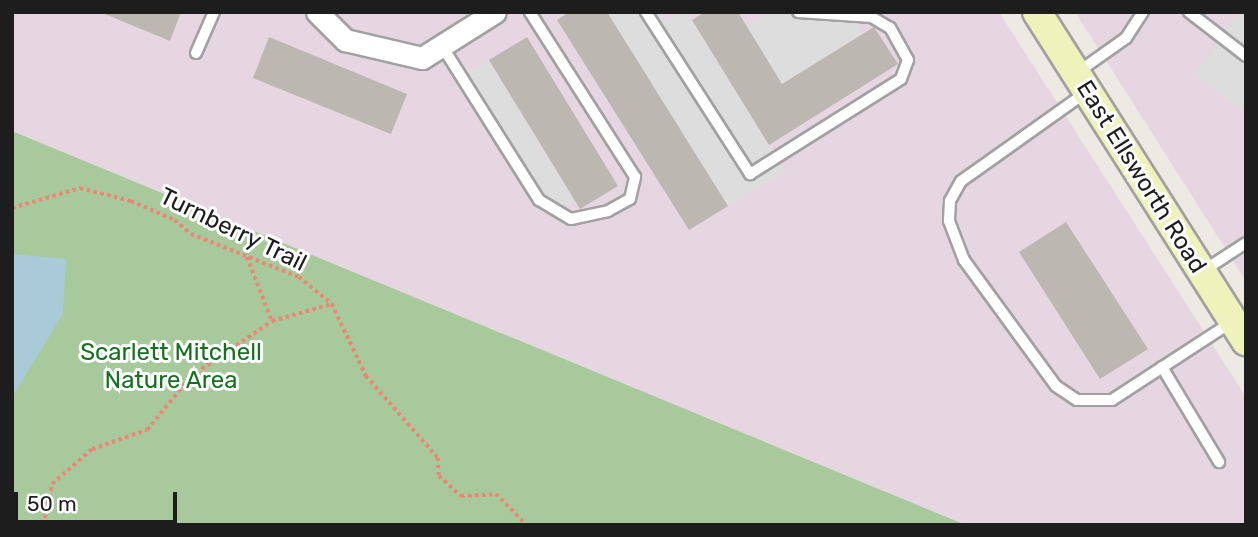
<!DOCTYPE html>
<style>
body{margin:0}
#map{position:relative;width:1258px;height:537px;overflow:hidden;background:#edeae4;font-family:Rubik,sans-serif}
div>[style]{position:absolute}
.industrial>*{inset:0;background:#e6d6e2}
.forest>*{inset:0;background:#a8c99c}
.parking>*{inset:0;background:#ddd}
.water>*{inset:0;background:#a8cbd7}
.building>*{inset:0;background:#bdb7b1}
.path>*{height:3.5px;margin-top:-1.75px;transform-origin:0;background:repeating-linear-gradient(90deg,#ec8675 0 3.5px,transparent 0 7px)}
.roads{filter:drop-shadow(2px 0 #a1a1a1) drop-shadow(-2px 0 #a1a1a1) drop-shadow(0 2px #a1a1a1) drop-shadow(0 -2px #a1a1a1)}
.lane>*{height:10px;margin:-5px;padding:0 5px;transform-origin:5px;border-radius:5px;background:#fff}
.street>*{height:21px;margin:-10.5px;padding:0 10.5px;transform-origin:10.5px;border-radius:10.5px;background:#fff}
.secondary>*{height:28px;margin:-14px;padding:0 14px;transform-origin:14px;border-radius:14px;background:#eef3bc}
span{translate:-50% -50%;white-space:nowrap;text-align:center;line-height:1.15;-webkit-text-stroke:6px #fff;paint-order:stroke}
.street-label{font-size:24px;color:#1d1d1d}
.park-label{font-size:24px;color:#157120}
.frame{position:absolute;inset:0;border:14px solid #1d1d1d;pointer-events:none}
.scale{position:absolute;left:14px;top:492px;width:163px;height:32px;box-sizing:border-box;border:4px solid #1d1d1d;border-top:0;padding-left:9px;font-size:21px;line-height:24px;white-space:nowrap;color:#1d1d1d;-webkit-text-stroke:5px #fff;paint-order:stroke}
</style>
<div id="map">
<div class="industrial">
<div style="clip-path:polygon(12px 12px,999px 12px,1246px 397px,1246px 525px,966px 525px,12px 131px)"></div>
<div style="clip-path:polygon(1075px 12px,1246px 12px,1246px 281px)"></div>
</div>
<div class="forest">
<div style="clip-path:polygon(12px 131px,966px 525px,12px 525px)"></div>
</div>
<div class="parking">
<div style="clip-path:polygon(607px 12px,660px 12px,665px 21px,687px 12px,785px 171px,728px 206px)"></div>
<div style="clip-path:polygon(771px 12px,850px 12px,863px 34px,782px 84px,747px 26px)"></div>
<div style="clip-path:polygon(1239px 12px,1246px 13px,1246px 113px,1195px 75px)"></div>
<div style="clip-path:polygon(489px 61px,575px 202px,555px 214px,468px 73px)"></div>
</div>
<div class="water">
<div style="clip-path:polygon(12px 254px,66px 259px,63px 314px,12px 397px)"></div>
</div>
<div class="building">
<div style="clip-path:polygon(100px 12px,181px 12px,170px 41px)"></div>
<div style="clip-path:polygon(569px 12px,607px 12px,728px 206px,689px 230px,557px 20px)"></div>
<div style="clip-path:polygon(705px 12px,738px 12px,782px 84px,874px 27px,898px 64px,769px 145px,692px 20px)"></div>
<div style="clip-path:polygon(269px 37px,407px 94px,391px 134px,253px 78px)"></div>
<div style="clip-path:polygon(527px 37px,618px 186px,580px 209px,489px 60px)"></div>
<div style="clip-path:polygon(1066px 222px,1148px 349px,1100px 379px,1019px 252px)"></div>
</div>
<div class="path">
<div style="left:12px;top:208px;width:71px;rotate:-16.4deg"></div>
<div style="left:80px;top:188px;width:53px;rotate:14.3deg"></div>
<div style="left:131px;top:201px;width:48px;rotate:23.4deg"></div>
<div style="left:175px;top:220px;width:21px;rotate:41deg"></div>
<div style="left:191px;top:234px;width:116px;rotate:21.7deg"></div>
<div style="left:299px;top:277px;width:43px;rotate:39.3deg"></div>
<div style="left:332px;top:304px;width:80px;rotate:64.7deg"></div>
<div style="left:366px;top:376px;width:109px;rotate:48.7deg"></div>
<div style="left:438px;top:458px;width:18px;rotate:87deg"></div>
<div style="left:439px;top:476px;width:30px;rotate:42deg"></div>
<div style="left:461px;top:496px;width:35px;rotate:-3deg"></div>
<div style="left:496px;top:494px;width:44px;rotate:45deg"></div>
<div style="left:247px;top:257px;width:69px;rotate:68.7deg"></div>
<div style="left:43px;top:525px;width:42px;rotate:-77.6deg"></div>
<div style="left:52px;top:484px;width:53px;rotate:-41.2deg"></div>
<div style="left:92px;top:449px;width:58px;rotate:-19.1deg"></div>
<div style="left:147px;top:430px;width:68px;rotate:-50.9deg"></div>
<div style="left:190px;top:377px;width:99px;rotate:-34.3deg"></div>
<div style="left:272px;top:321px;width:62px;rotate:-15.8deg"></div>
</div>
<div class="roads">
<div class="lane">
<div style="left:646px;top:12px;width:193px;rotate:57.3deg"></div>
<div style="left:750px;top:174px;width:178px;rotate:-32.2deg"></div>
<div style="left:901px;top:79px;width:20px;rotate:-70deg"></div>
<div style="left:908px;top:60px;width:37px;rotate:-119deg"></div>
<div style="left:890px;top:28px;width:21px;rotate:-149deg"></div>
<div style="left:872px;top:17px;width:74px;rotate:-176.1deg"></div>
<div style="left:1189px;top:12px;width:72px;rotate:37.7deg"></div>
<div style="left:442px;top:46px;width:182px;rotate:57.8deg"></div>
<div style="left:539px;top:200px;width:37px;rotate:31deg"></div>
<div style="left:571px;top:219px;width:38px;rotate:-12deg"></div>
<div style="left:608px;top:211px;width:25px;rotate:-29deg"></div>
<div style="left:630px;top:199px;width:23px;rotate:-77deg"></div>
<div style="left:635px;top:177px;width:196px;rotate:-122.5deg"></div>
<div style="left:196px;top:53px;width:45px;rotate:-66.3deg"></div>
<div style="left:1078px;top:72px;width:59px;rotate:-35.3deg"></div>
<div style="left:1126px;top:38px;width:31px;rotate:-57deg"></div>
<div style="left:1085px;top:93px;width:152px;rotate:144.6deg"></div>
<div style="left:961px;top:181px;width:23px;rotate:119deg"></div>
<div style="left:950px;top:201px;width:20px;rotate:93deg"></div>
<div style="left:949px;top:221px;width:42px;rotate:69deg"></div>
<div style="left:964px;top:260px;width:156px;rotate:53.9deg"></div>
<div style="left:1056px;top:386px;width:25px;rotate:34deg"></div>
<div style="left:1077px;top:400px;width:35px"></div>
<div style="left:1112px;top:400px;width:145px;rotate:-33.1deg"></div>
<div style="left:1203px;top:271px;width:51px;rotate:-33.1deg"></div>
<div style="left:1162px;top:367px;width:111px;rotate:59deg"></div>
</div>
<div class="street">
<div style="left:317px;top:12px;width:40px;rotate:45deg"></div>
<div style="left:345px;top:40px;width:79px;rotate:13.2deg"></div>
<div style="left:422px;top:58px;width:86px;rotate:-32.2deg"></div>
</div>
<div class="secondary">
<div style="left:1037px;top:12px;width:390px;rotate:57.6deg"></div>
</div>
</div>
<div class="street-label">
<span style="left:1141px;top:177px;rotate:58deg">East Ellsworth Road</span>
<span style="left:233px;top:230px;rotate:26deg">Turnberry Trail</span>
</div>
<div class="park-label">
<span style="left:171px;top:367px">Scarlett Mitchell<br>Nature Area</span>
</div>
<div class="frame"></div>
<div class="scale">50 m</div>
</div>
